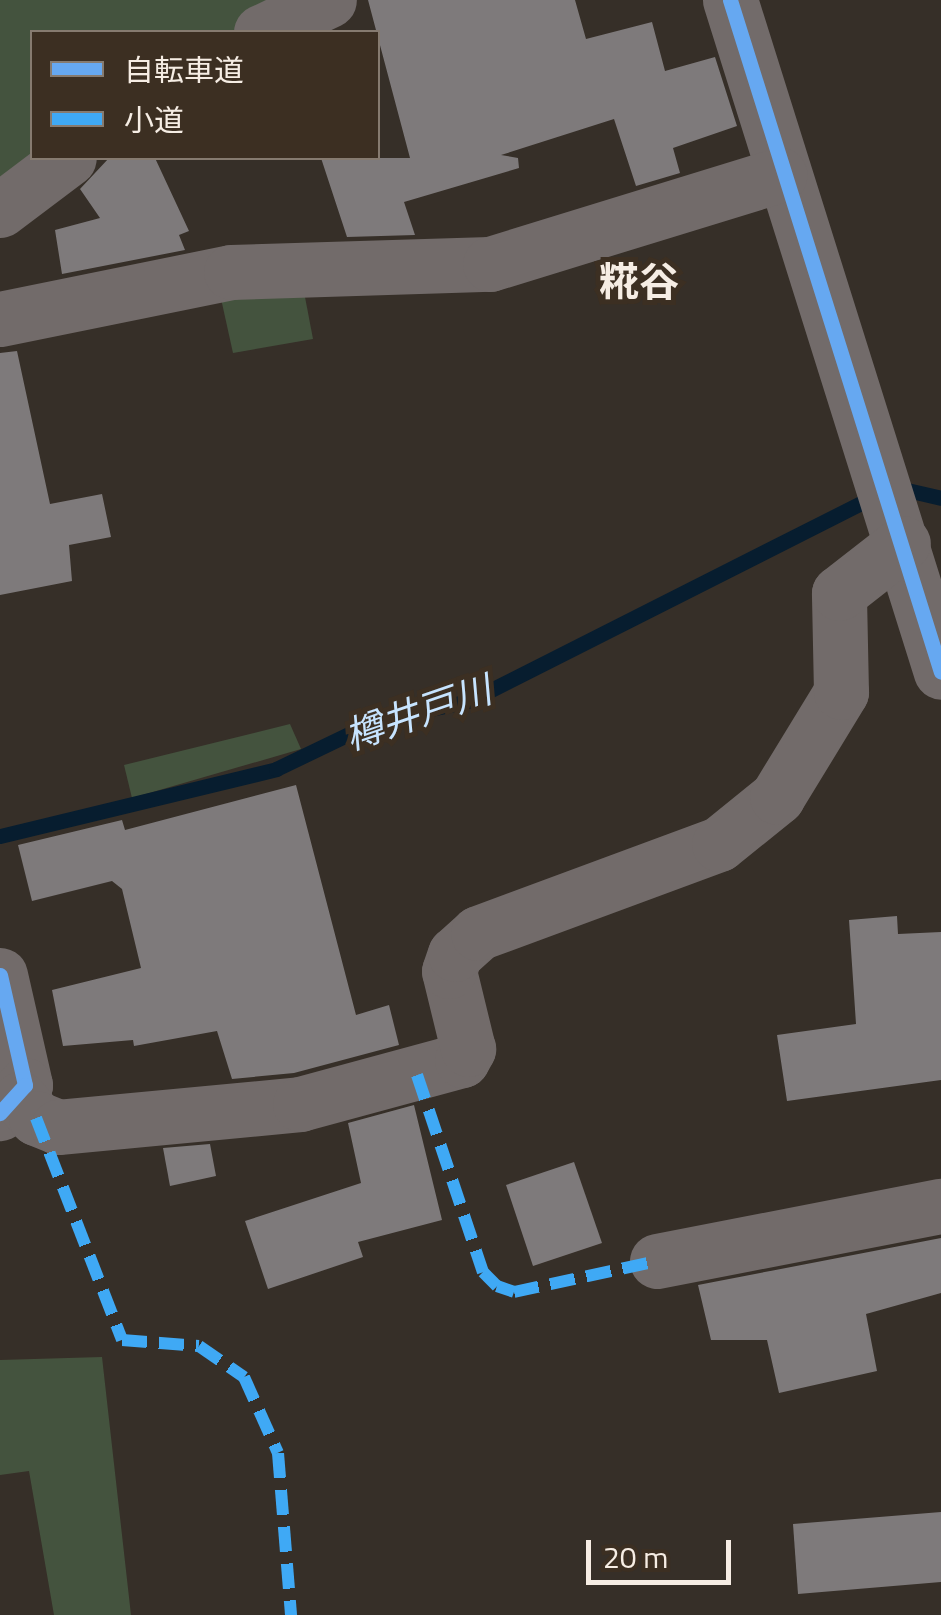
<!DOCTYPE html>
<meta charset="utf-8">
<style>
body{margin:0}
#map{position:relative;width:941px;height:1615px;overflow:hidden;background:#362f28;font-family:"Titillium Web","Noto Sans JP",sans-serif}
div>[style]{position:absolute}
.green>*{inset:0;background:#44533e}
.stream>*{height:15px;margin:-7.5px;padding:0 7.5px;transform-origin:7.5px;border-radius:7.5px;background:#071d2f}
.building>*{inset:0;background:#7e7a7b}
.minor>*{height:55px;margin:-27.5px;padding:0 27.5px;transform-origin:27.5px;border-radius:27.5px;background:#726b6a}
.quiet>*{height:12px;margin-top:-6px;transform-origin:0;background:repeating-linear-gradient(90deg,#3fa9f5 0 25px,transparent 0 37px)}
.cycleway>*{height:15px;margin:-7.5px;padding:0 7.5px;transform-origin:7.5px;border-radius:7.5px;background:#66a8f1}
span{translate:-50% -50%;white-space:nowrap;text-align:center;line-height:1.15;-webkit-text-stroke:10px #3c2f22;paint-order:stroke}
.water-label{font-size:38px;color:#c7e4ff;font-style:italic}
.quarter-label{font-size:40px;color:#f6ede4;font-weight:700}
.legend{position:absolute;left:30px;top:30px;width:350px;height:130px;box-sizing:border-box;background:#3c2f22;border:2px solid #867b70;margin:0;padding:12px 18px;list-style:none;font-size:30px;color:#f6ede4}
.legend li{display:flex;align-items:center;gap:20px;height:50px}
.legend b{width:50px;border:2px solid #867b70}
.scale{position:absolute;left:586px;top:1540px;width:145px;height:45px;box-sizing:border-box;border:5px solid #f6ede4;border-top:0;padding-left:12px;font-size:30px;line-height:35px;white-space:nowrap;color:#f6ede4;-webkit-text-stroke:8px #3c2f22;paint-order:stroke}
</style>
<div id="map">
<div class="green">
<div style="clip-path:polygon(0 0,267px 0,236px 32px,32px 32px,32px 158px,0 197px)"></div>
<div style="clip-path:polygon(301px 276px,313px 339px,233px 353px,218px 285px)"></div>
<div style="clip-path:polygon(290px 724px,301px 749px,132px 798px,124px 765px)"></div>
<div style="clip-path:polygon(102px 1357px,131px 1615px,54px 1615px,29px 1471px,0 1475px,0 1360px)"></div>
</div>
<div class="stream">
<div style="left:907px;top:490px;width:35px;rotate:13deg"></div>
<div style="left:0;top:836px;width:284px;rotate:-13.6deg"></div>
<div style="left:276px;top:769px;width:113px;rotate:-25.7deg"></div>
<div style="left:378px;top:720px;width:93px;rotate:-11.8deg"></div>
<div style="left:469px;top:701px;width:446px;rotate:-26.8deg"></div>
</div>
<div class="building">
<div style="clip-path:polygon(368px 0,575px 0,586px 39px,652px 22px,665px 71px,715px 57px,737px 126px,673px 148px,680px 173px,636px 186px,614px 119px,501px 155px,518px 158px,519px 168px,404px 202px,415px 235px,347px 237px,321px 158px,410px 158px)"></div>
<div style="clip-path:polygon(109px 158px,155px 158px,189px 231px,179px 235px,185px 250px,62px 274px,55px 230px,100px 218px,80px 189px)"></div>
<div style="clip-path:polygon(17px 351px,50px 504px,102px 494px,111px 537px,69px 545px,72px 581px,0 595px,0 353px)"></div>
<div style="clip-path:polygon(296px 785px,356px 1015px,389px 1005px,399px 1045px,294px 1073px,232px 1079px,217px 1031px,134px 1046px,133px 1040px,63px 1046px,52px 990px,141px 968px,122px 889px,112px 881px,32px 901px,18px 845px,122px 820px,125px 830px)"></div>
<div style="clip-path:polygon(897px 916px,898px 934px,941px 932px,941px 1080px,787px 1101px,777px 1035px,856px 1024px,849px 920px)"></div>
<div style="clip-path:polygon(414px 1105px,442px 1220px,358px 1242px,363px 1257px,268px 1289px,245px 1221px,361px 1183px,348px 1123px)"></div>
<div style="clip-path:polygon(210px 1144px,216px 1176px,170px 1186px,163px 1148px)"></div>
<div style="clip-path:polygon(574px 1162px,602px 1243px,533px 1266px,506px 1185px)"></div>
<div style="clip-path:polygon(941px 1238px,941px 1293px,866px 1314px,877px 1371px,779px 1393px,767px 1340px,711px 1340px,698px 1285px)"></div>
<div style="clip-path:polygon(941px 1512px,941px 1582px,798px 1594px,793px 1524px)"></div>
</div>
<div class="minor">
<div style="left:730px;top:0;width:704px;rotate:72.57deg"></div>
<div style="left:261px;top:32px;width:75px;rotate:-25.2deg"></div>
<div style="left:0;top:210px;width:86px;rotate:-37deg"></div>
<div style="left:0;top:319px;width:236px;rotate:-11.5deg"></div>
<div style="left:231px;top:272px;width:259px;rotate:-1.8deg"></div>
<div style="left:490px;top:264px;width:303px;rotate:-17.1deg"></div>
<div style="left:0;top:975px;width:113px;rotate:77.2deg"></div>
<div style="left:25px;top:1085px;width:38px;rotate:132deg"></div>
<div style="left:20px;top:1099px;width:25px;rotate:50deg"></div>
<div style="left:36px;top:1118px;width:24px;rotate:22deg"></div>
<div style="left:58px;top:1127px;width:243px;rotate:-5.4deg"></div>
<div style="left:300px;top:1104px;width:168px;rotate:-15.2deg"></div>
<div style="left:462px;top:1060px;width:13px;rotate:-61deg"></div>
<div style="left:468px;top:1049px;width:80px;rotate:-103.7deg"></div>
<div style="left:449px;top:971px;width:18px;rotate:-71deg"></div>
<div style="left:455px;top:954px;width:31px;rotate:-42deg"></div>
<div style="left:478px;top:933px;width:257px;rotate:-20.3deg"></div>
<div style="left:719px;top:844px;width:75px;rotate:-39deg"></div>
<div style="left:777px;top:797px;width:123px;rotate:-58.6deg"></div>
<div style="left:841px;top:692px;width:99px;rotate:-91.2deg"></div>
<div style="left:839px;top:593px;width:81px;rotate:-38deg"></div>
<div style="left:657px;top:1261px;width:289px;rotate:-11deg"></div>
</div>
<div class="quiet">
<div style="left:417px;top:1075px;width:208px;rotate:71.5deg"></div>
<div style="left:483px;top:1272px;width:20px;rotate:45deg"></div>
<div style="left:497px;top:1286px;width:18px;rotate:19deg"></div>
<div style="left:514px;top:1292px;width:146px;rotate:-12.2deg"></div>
<div style="left:36px;top:1118px;width:238px;rotate:68.8deg"></div>
<div style="left:122px;top:1340px;width:77px;rotate:4.5deg"></div>
<div style="left:199px;top:1346px;width:55px;rotate:34.6deg"></div>
<div style="left:244px;top:1377px;width:83px;rotate:65.9deg"></div>
<div style="left:278px;top:1453px;width:163px;rotate:85.4deg"></div>
</div>
<div class="cycleway">
<div style="left:730px;top:0;width:704px;rotate:72.57deg"></div>
<div style="left:0;top:975px;width:113px;rotate:77.2deg"></div>
<div style="left:25px;top:1085px;width:38px;rotate:132deg"></div>
</div>
<div class="water-label">
<span style="left:418px;top:713px;rotate:-19deg">樽井戸川</span>
</div>
<div class="quarter-label">
<span style="left:639px;top:282px">糀谷</span>
</div>
<ul class="legend">
<li><b style="height:12px;background:#66a8f1"></b>自転車道</li>
<li><b style="height:12px;background:#3fa9f5"></b>小道</li>
</ul>
<div class="scale">20 m</div>
</div>
